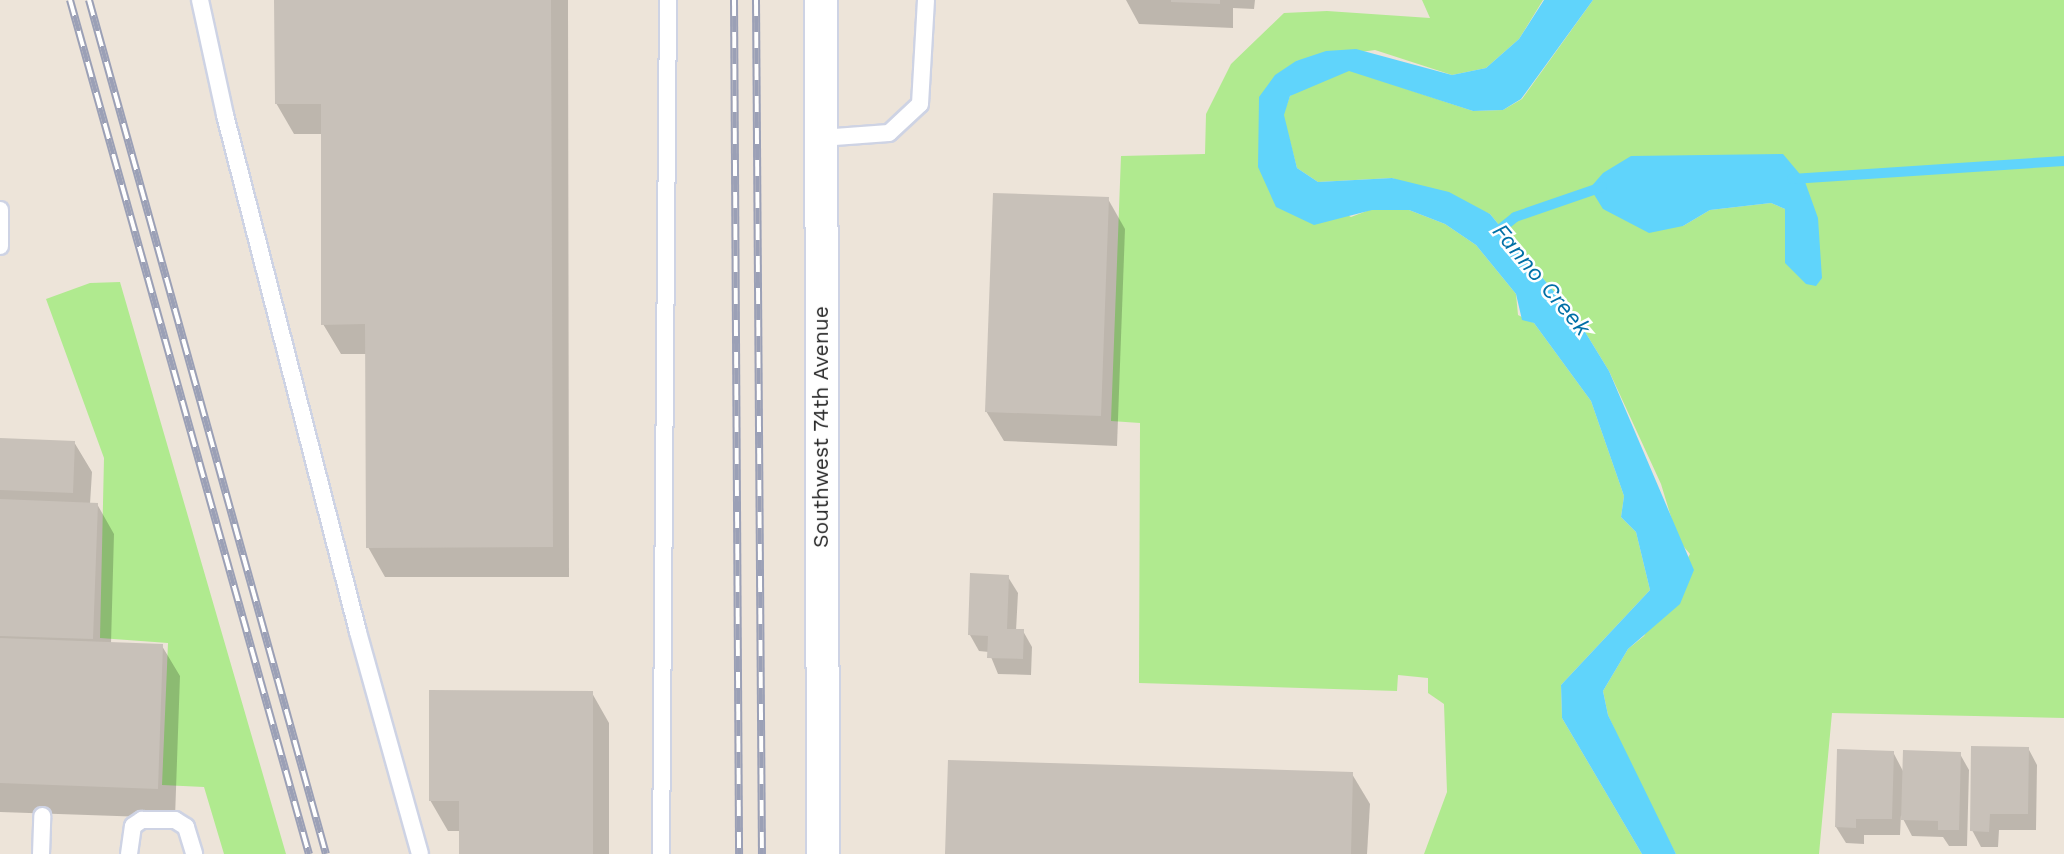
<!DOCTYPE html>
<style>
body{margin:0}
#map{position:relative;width:2064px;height:854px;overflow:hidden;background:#ede4d9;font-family:"Work Sans",sans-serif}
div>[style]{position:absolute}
.green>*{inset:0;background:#b0ea8f}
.water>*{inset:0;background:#60d4fb}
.shadow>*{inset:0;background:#0003}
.stream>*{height:10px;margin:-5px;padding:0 5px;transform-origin:5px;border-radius:5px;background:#60d4fb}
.building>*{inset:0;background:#c8c1b9}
.roads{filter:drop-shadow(2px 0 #ced3e4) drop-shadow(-2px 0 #ced3e4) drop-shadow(0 2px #ced3e4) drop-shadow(0 -2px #ced3e4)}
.service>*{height:16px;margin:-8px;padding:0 8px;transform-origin:8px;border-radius:8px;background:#fff}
.minor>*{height:32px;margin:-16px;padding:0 16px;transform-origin:16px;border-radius:16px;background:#fff}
.rail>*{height:8px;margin-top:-4px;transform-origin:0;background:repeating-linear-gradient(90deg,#fff 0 16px,#9ba0b6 0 32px);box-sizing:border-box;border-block:2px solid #9ba0b6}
span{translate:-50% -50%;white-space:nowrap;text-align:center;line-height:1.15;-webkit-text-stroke:5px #fff;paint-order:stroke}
.street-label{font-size:21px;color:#292929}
.water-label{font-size:23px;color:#0070a6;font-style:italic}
</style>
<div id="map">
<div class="green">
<div style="clip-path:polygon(1422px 0,1543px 0,1519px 39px,1486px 68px,1452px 75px,1375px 50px,1296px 61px,1258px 166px,1351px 217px,1372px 209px,1409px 210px,1445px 224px,1476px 245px,1516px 294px,1518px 315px,1534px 323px,1591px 401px,1624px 496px,1621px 517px,1636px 532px,1650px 590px,1561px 685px,1562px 718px,1642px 854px,1424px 854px,1447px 792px,1444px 704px,1428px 693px,1428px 678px,1398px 675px,1397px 691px,1139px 683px,1140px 423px,1111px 421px,1121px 156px,1205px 154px,1206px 114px,1231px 64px,1284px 13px,1327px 11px,1430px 18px)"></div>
<div style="clip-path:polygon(evenodd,1593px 0,2064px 0,2064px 718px,1832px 713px,1819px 854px,1676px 854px,1643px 793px,1608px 715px,1603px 691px,1628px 649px,1644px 636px,1690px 554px,1678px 540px,1661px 484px,1609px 371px,1579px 322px,1490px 214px,1392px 178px,1318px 182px,1297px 168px,1283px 115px,1290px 96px,1306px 86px,1349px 70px,1473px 111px,1503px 110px,1522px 99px,1593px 0,1804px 179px,1785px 263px,1785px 209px,1771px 203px,1710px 210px,1683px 226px,1603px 209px,1804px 179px)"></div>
<div style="clip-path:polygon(120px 282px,286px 854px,224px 854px,204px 787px,162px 785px,168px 643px,100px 638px,104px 458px,46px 299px,90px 283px)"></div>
</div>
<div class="water">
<div style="clip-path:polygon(1544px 0,1593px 0,1521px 99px,1503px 110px,1473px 111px,1349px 71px,1290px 96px,1284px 115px,1297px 168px,1318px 182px,1392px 178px,1449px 192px,1490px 214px,1579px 322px,1609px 371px,1694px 570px,1680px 604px,1628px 649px,1603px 691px,1608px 715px,1676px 854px,1642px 854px,1562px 718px,1561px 685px,1650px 590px,1636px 532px,1621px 517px,1624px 496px,1591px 401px,1534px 323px,1522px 320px,1516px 294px,1476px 245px,1445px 224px,1409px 210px,1372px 210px,1314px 225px,1276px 207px,1258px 167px,1259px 97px,1275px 75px,1296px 61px,1326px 51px,1356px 49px,1452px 75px,1486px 68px,1519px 39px)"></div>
<div style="clip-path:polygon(1783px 154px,1804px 179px,1818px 218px,1822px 278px,1816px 286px,1806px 284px,1785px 263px,1785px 209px,1771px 203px,1710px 210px,1683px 226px,1649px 233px,1603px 209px,1590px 188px,1603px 173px,1631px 156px)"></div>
</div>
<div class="shadow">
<div style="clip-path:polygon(276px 0,568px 0,569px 577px,385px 577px,368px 547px,367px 354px,341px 354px,323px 324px,323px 134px,294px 134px,276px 103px)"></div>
<div style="clip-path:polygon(1126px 0,1255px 0,1254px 9px,1233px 8px,1233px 28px,1139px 24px)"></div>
<div style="clip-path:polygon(1108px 199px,1125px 229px,1117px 446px,1004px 441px,986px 411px)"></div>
<div style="clip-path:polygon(0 439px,74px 442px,92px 472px,90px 504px,97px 504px,114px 534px,111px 644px,162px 646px,180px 676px,175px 818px,0 812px)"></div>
<div style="clip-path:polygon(1008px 577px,1018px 593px,1016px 631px,1023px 631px,1032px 647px,1031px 675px,998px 674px,989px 652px,979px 651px,970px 635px)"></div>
<div style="clip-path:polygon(592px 693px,609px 723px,609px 854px,461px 854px,461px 831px,448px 831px,430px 800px)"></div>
<div style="clip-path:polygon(2028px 748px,2037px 765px,2036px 830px,1999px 830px,1998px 847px,1981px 847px,1972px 830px)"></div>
<div style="clip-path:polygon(1893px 752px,1904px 773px,1960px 754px,1969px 770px,1967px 846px,1949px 846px,1943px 837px,1912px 836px,1901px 815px,1900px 835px,1864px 835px,1864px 844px,1846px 843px,1836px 827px)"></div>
<div style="clip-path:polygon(1352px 774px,1370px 804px,1367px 854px,947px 854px)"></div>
</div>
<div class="stream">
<div style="left:1792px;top:179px;width:273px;rotate:-3.8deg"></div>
<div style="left:1493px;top:235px;width:28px;rotate:-39deg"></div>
<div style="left:1515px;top:217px;width:92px;rotate:-19deg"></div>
</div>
<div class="building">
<div style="clip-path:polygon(274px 0,551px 0,553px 547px,366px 548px,365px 324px,321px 325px,321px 104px,275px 104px)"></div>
<div style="clip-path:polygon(1171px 0,1220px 0,1220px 4px,1171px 2px)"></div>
<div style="clip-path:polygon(993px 193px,1109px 197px,1101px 416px,985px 412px)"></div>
<div style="clip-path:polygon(0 438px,75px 441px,73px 493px,0 490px)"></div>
<div style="clip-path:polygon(0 499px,98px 503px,93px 639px,0 636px)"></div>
<div style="clip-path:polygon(970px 573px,1009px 575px,1007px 629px,1024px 629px,1023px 659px,987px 658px,988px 636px,968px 635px)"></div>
<div style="clip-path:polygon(0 638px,163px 644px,158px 789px,0 783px)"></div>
<div style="clip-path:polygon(429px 690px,593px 691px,593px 854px,459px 854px,459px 801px,429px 801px)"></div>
<div style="clip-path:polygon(1971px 746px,2029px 747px,2028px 814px,1990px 814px,1989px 832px,1970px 831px)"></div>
<div style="clip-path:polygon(1837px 749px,1894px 751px,1892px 819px,1856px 819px,1856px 828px,1835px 827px)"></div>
<div style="clip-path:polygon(1903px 750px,1961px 752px,1959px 830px,1938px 830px,1938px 821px,1901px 820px)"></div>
<div style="clip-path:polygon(948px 760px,1353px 772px,1351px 854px,945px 854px)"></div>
</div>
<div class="roads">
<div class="service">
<div style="left:200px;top:0;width:118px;rotate:77.7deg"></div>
<div style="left:225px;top:115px;width:534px;rotate:75.57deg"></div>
<div style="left:358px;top:632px;width:230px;rotate:74.4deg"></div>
<div style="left:821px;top:138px;width:68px;rotate:-4.2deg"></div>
<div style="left:889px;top:133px;width:42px;rotate:-43.1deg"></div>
<div style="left:920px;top:104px;width:104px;rotate:-86.7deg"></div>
<div style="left:0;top:210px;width:36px;rotate:90deg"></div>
<div style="left:41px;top:854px;width:38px;rotate:-88deg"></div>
<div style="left:129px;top:854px;width:28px;rotate:-82deg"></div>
<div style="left:133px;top:826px;width:11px;rotate:-34deg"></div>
<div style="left:142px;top:820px;width:33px"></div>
<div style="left:175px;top:820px;width:13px;rotate:32deg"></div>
<div style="left:186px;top:827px;width:28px;rotate:73deg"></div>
<div style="left:661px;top:854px;width:854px;rotate:-89.53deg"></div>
</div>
<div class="minor">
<div style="left:821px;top:0;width:854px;rotate:89.87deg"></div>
</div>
</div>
<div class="rail">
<div style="left:70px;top:0;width:887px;rotate:74.37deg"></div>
<div style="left:89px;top:0;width:886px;rotate:74.49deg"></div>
<div style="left:734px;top:0;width:854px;rotate:89.66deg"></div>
<div style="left:756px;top:0;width:854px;rotate:89.6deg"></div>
</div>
<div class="street-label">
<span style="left:821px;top:427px;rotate:-90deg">Southwest 74th Avenue</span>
</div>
<div class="water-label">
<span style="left:1541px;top:280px;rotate:50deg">Fanno Creek</span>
</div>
</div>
